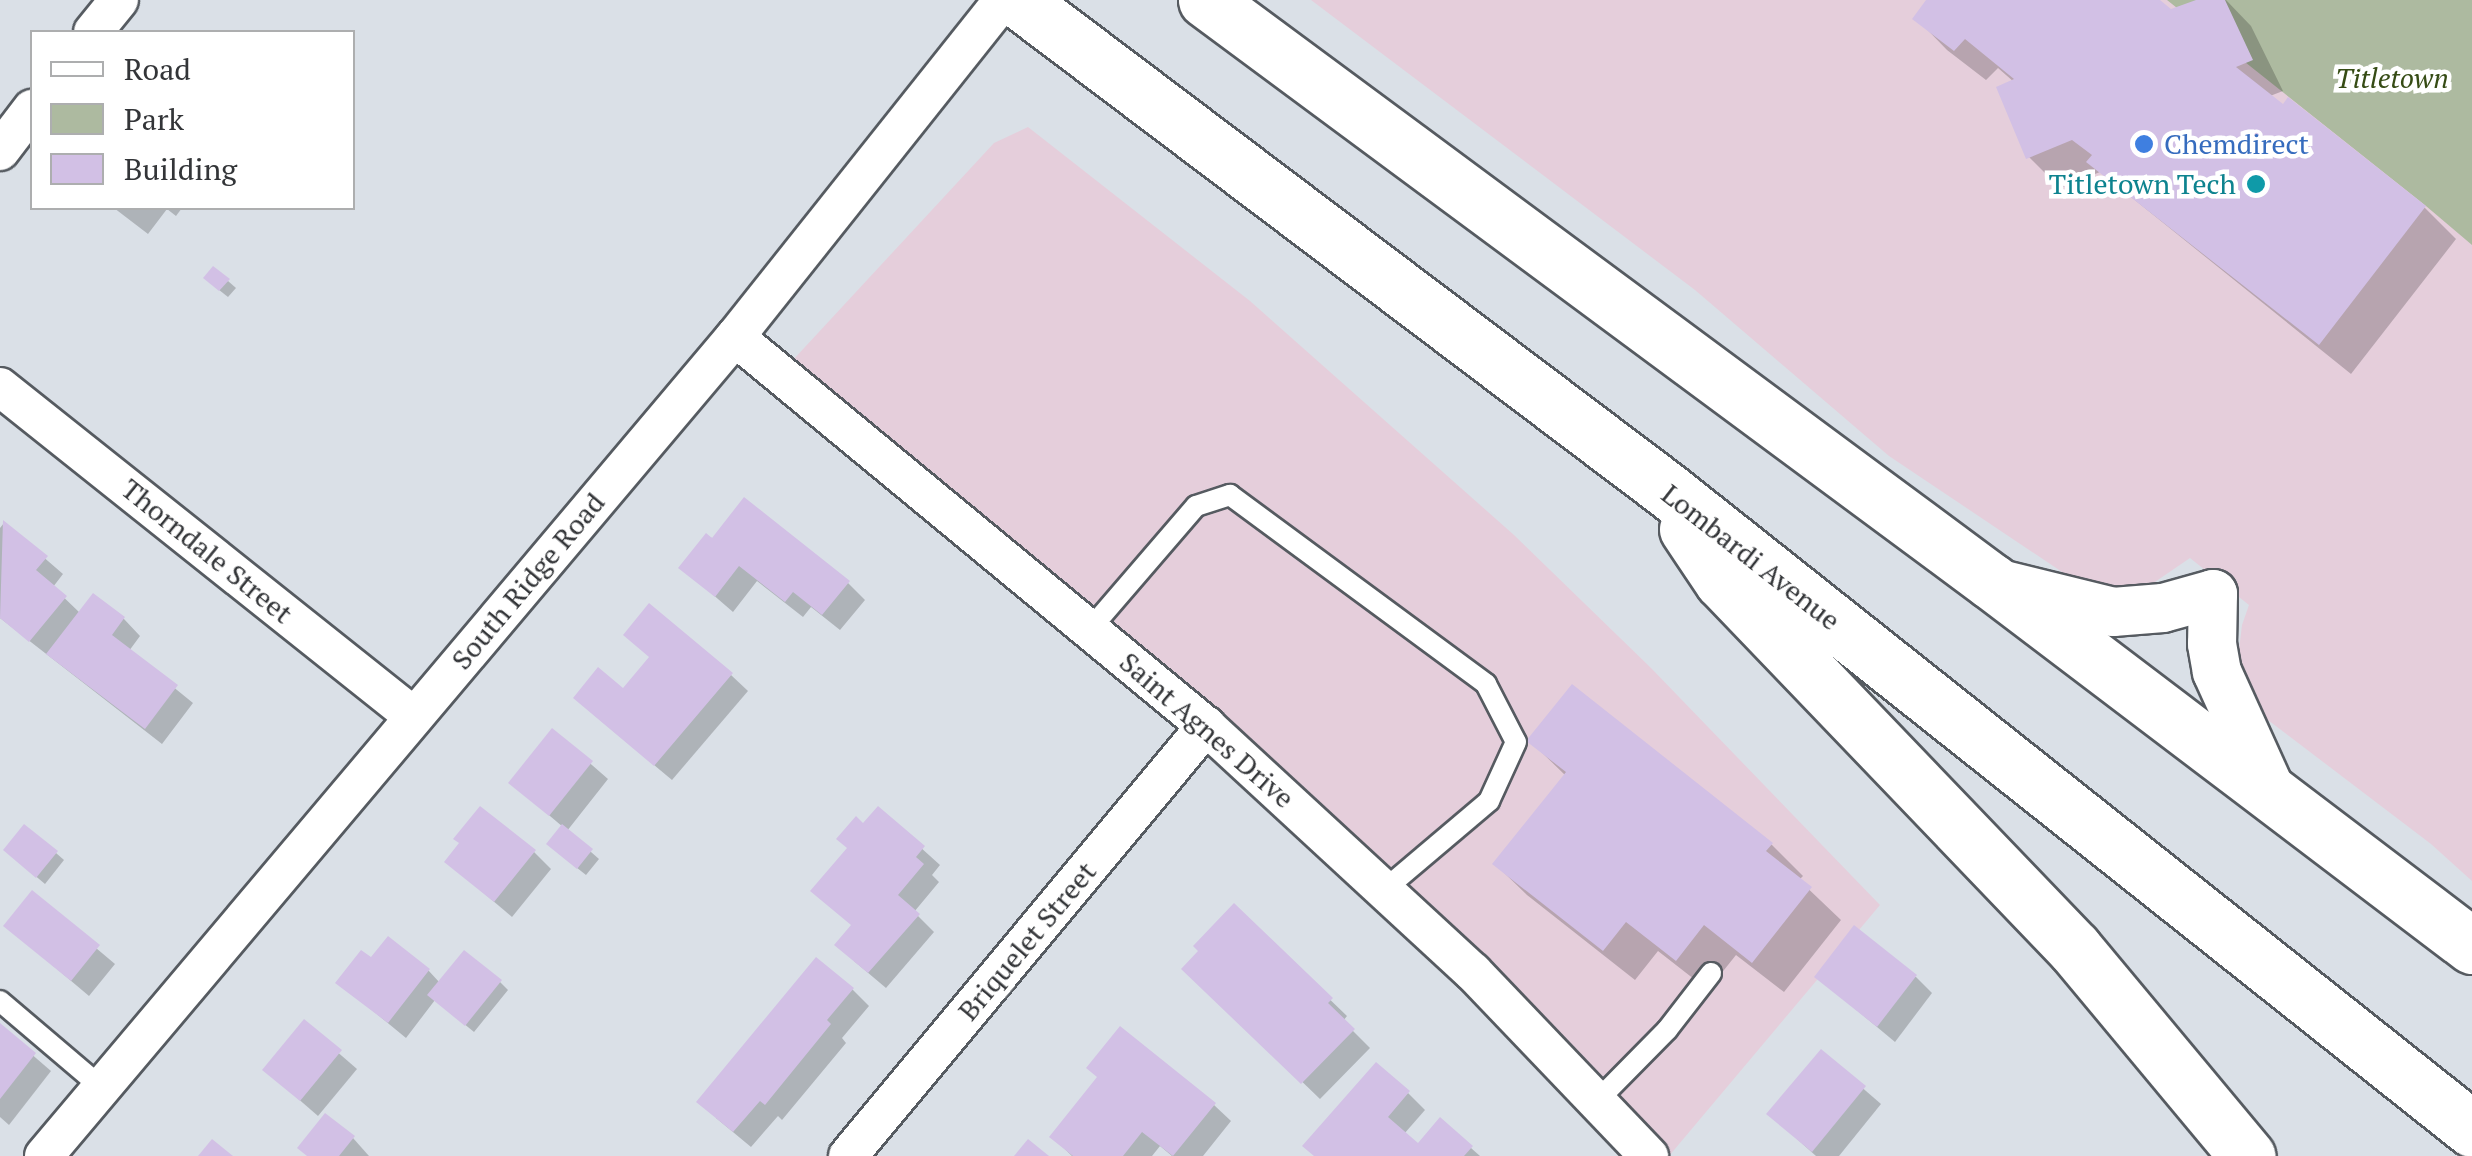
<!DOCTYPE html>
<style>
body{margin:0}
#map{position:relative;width:2472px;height:1156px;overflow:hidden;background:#dae0e7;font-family:"PT Serif",serif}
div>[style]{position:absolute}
.commercial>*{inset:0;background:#e5cedb}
.green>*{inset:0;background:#adbaa0}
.shadow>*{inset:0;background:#0003}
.building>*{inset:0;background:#d2c0e5}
.roads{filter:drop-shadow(2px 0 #565b61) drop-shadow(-2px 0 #565b61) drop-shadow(0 2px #565b61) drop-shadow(0 -2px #565b61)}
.service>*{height:20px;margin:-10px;padding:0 10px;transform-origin:10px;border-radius:10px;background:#fff}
.minor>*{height:38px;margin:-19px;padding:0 19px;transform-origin:19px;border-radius:19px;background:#fff}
.tertiary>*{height:48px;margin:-24px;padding:0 24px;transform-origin:24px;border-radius:24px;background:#fff}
.secondary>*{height:55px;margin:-27.5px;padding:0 27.5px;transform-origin:27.5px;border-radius:27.5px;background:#fff}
.dots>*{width:28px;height:28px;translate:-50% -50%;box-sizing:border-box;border:5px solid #fff;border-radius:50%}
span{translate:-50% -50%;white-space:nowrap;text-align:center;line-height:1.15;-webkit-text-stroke:9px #fff;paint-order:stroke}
.park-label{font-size:28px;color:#364c15;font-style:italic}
.shop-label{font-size:28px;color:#366cbe}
.left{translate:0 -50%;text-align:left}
.culture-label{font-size:28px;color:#0d838f}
.right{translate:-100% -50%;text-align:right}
.street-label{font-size:28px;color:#333538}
.legend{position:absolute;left:30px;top:30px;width:325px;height:180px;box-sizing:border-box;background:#fff;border:2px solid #adaeaf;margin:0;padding:12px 18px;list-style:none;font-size:30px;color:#333538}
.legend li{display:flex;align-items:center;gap:20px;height:50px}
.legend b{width:50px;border:2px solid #adaeaf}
</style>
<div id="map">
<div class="commercial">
<div style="clip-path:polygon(1311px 0,2472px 0,2472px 881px,2431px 844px,2264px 717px,2244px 687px,2238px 658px,2242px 625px,2249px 605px,2190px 558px,2149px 586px,2112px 590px,2071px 578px,1889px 456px,1695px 290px)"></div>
<div style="clip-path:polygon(1028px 127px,1250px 301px,1514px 535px,1651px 668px,1880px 905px,1669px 1156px,1649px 1156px,1473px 972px,780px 374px,994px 143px)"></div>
</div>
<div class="green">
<div style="clip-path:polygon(2167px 0,2472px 0,2472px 245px,2426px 206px)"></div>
</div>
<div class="shadow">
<div style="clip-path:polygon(1930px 0,2157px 0,2170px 12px,2203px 0,2226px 0,2251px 26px,2283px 91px,2270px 96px,2284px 107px,2288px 100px,2425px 208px,2456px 239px,2351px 374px,2100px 172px,2060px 188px,2029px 157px,2014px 82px,1998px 68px,1986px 80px,1947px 50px,1916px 18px)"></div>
<div style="clip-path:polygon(114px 208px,182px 208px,176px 216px,167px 209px,148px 234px)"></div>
<div style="clip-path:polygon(228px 281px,236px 288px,228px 297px,214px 286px)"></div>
<div style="clip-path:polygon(4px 523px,63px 574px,53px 587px,80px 613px,93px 596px,124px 619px,140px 636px,129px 651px,193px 703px,162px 744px,0 618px,0 528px)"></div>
<div style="clip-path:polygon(706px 536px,848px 583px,865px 600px,840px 630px,811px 607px,803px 617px,757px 581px,733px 612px,681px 567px)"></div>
<div style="clip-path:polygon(731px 675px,748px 691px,672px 780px,593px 714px,623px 692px)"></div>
<div style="clip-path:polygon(1572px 688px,1772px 845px,1803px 876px,1799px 880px,1841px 920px,1784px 992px,1736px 955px,1708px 990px,1658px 951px,1635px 980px,1527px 895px,1495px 864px,1566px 776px,1530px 741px)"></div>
<div style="clip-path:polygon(553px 731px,608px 779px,567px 831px,599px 859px,586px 875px,557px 852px,563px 827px,511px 783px)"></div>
<div style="clip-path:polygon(878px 809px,940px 865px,932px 875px,939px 882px,914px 912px,934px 932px,886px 988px,854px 961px,850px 848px)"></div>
<div style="clip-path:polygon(534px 852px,551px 869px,512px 917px,447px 862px)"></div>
<div style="clip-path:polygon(56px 853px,64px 860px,45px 884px,14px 858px)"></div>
<div style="clip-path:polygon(32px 894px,115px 964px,89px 996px,6px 926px)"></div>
<div style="clip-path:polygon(1234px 907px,1347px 1016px,1343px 1021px,1370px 1048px,1320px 1099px,1185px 969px)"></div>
<div style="clip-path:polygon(428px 970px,440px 983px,500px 982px,508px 990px,474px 1032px,435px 1000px,406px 1038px,339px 983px)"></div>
<div style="clip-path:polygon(1817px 977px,1916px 977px,1932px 993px,1895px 1042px)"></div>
<div style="clip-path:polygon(852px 989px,869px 1006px,842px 1038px,846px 1043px,782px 1120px,778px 1116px,751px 1147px,716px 1118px)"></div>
<div style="clip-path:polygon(304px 1023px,357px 1069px,318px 1116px,265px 1070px)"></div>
<div style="clip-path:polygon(0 1027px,51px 1071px,9px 1125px,0 1117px)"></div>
<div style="clip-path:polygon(1821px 1052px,1881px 1104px,1839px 1156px,1816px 1156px,1769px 1114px)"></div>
<div style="clip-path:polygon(1408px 1093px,1425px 1110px,1404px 1134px,1419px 1147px,1471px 1148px,1480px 1156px,1316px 1156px)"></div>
<div style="clip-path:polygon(1214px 1105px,1231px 1121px,1203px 1156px,1172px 1156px,1160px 1146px,1152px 1156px,1072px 1156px,1052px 1137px)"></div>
<div style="clip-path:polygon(353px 1138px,369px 1156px,309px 1156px)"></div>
</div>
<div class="building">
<div style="clip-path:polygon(1926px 0,2160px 0,2171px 9px,2196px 0,2225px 0,2253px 60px,2236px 67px,2283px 104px,2288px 97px,2426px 206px,2319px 345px,2086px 162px,2092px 155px,2072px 140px,2026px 159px,1996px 87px,2014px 79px,1965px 39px,1954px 51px,1912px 19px)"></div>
<div style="clip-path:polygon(213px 266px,230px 279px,219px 291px,203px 278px)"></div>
<div style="clip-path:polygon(744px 497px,850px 581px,822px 615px,793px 592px,785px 602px,739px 566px,715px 597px,678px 568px,706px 533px,712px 538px)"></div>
<div style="clip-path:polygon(3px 520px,48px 556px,36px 570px,67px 596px,29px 642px,0 618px)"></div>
<div style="clip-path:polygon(93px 593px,125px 617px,112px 635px,178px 685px,145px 729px,46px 654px)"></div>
<div style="clip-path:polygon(649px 603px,733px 673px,654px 766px,573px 698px,598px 667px,623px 688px,649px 657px,623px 635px)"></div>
<div style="clip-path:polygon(1572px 684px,1773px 843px,1766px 851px,1812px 887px,1752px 963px,1704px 925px,1676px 961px,1626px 922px,1603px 951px,1492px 864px,1566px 772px,1526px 741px)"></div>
<div style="clip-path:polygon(552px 728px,593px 761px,549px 816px,508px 783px)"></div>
<div style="clip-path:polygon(480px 806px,536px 850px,494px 902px,444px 862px,459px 843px,453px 839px)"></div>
<div style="clip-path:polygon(878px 806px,925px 846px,916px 857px,924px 864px,898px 895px,920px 914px,868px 973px,834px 945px,851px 925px,810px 891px,847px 848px,836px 839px,856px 816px,863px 823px)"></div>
<div style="clip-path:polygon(24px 824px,58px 851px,36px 878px,3px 850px)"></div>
<div style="clip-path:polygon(562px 824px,593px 849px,577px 869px,546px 844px)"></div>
<div style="clip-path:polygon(32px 890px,100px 945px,71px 981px,3px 926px)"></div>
<div style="clip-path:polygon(1234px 903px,1333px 998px,1328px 1003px,1355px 1029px,1301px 1084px,1181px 969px,1198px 951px,1193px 946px)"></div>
<div style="clip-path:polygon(1854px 925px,1917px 975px,1877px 1027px,1814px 977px)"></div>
<div style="clip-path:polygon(388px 936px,430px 969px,388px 1023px,335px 983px,361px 950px,371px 957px)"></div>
<div style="clip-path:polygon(464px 950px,502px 980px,465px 1026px,427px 995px)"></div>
<div style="clip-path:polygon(816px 957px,854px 988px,827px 1020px,831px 1024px,765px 1105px,760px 1101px,733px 1132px,696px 1102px)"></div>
<div style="clip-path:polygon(304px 1019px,342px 1050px,300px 1101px,262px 1070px)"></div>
<div style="clip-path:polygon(0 1023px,36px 1053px,0 1099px)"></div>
<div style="clip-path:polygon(1120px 1026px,1216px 1103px,1173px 1156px,1142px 1132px,1123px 1156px,1073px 1156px,1049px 1137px,1097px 1077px,1086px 1068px)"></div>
<div style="clip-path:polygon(1821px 1049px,1866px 1086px,1812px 1152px,1766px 1114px)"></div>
<div style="clip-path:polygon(1376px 1062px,1410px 1091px,1388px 1117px,1418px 1143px,1440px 1117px,1473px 1146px,1464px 1156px,1314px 1156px,1302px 1146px)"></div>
<div style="clip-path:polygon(325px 1113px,355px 1136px,339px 1156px,307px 1156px,297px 1148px)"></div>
<div style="clip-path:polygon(212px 1139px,233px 1156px,198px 1156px)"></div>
<div style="clip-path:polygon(1028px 1139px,1049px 1156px,1014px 1156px)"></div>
</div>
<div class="roads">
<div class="service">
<div style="left:1091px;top:628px;width:161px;rotate:-49.3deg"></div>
<div style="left:1196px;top:506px;width:36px;rotate:-18deg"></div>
<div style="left:1230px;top:495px;width:318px;rotate:36.4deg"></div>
<div style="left:1486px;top:684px;width:65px;rotate:62.7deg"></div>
<div style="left:1516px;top:742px;width:65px;rotate:114.6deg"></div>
<div style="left:1489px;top:801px;width:138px;rotate:139.7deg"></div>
<div style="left:0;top:1001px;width:133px;rotate:40.4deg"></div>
<div style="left:1597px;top:1101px;width:100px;rotate:-45.4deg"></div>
<div style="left:1667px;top:1030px;width:72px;rotate:-52.3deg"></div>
</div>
<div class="minor">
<div style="left:93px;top:32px;width:41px;rotate:-50.9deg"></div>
<div style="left:0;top:151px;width:53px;rotate:-52.7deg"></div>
<div style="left:735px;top:337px;width:611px;rotate:39.55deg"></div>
<div style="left:1206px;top:726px;width:363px;rotate:42.7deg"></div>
<div style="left:1473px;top:972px;width:255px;rotate:46.3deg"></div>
<div style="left:0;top:387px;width:528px;rotate:38.54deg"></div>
<div style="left:44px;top:1156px;width:1072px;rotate:-49.85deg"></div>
<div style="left:735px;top:337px;width:431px;rotate:-51.5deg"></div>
<div style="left:848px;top:1156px;width:560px;rotate:-50.22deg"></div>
</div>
<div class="tertiary">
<div style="left:2004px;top:585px;width:112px;rotate:13.9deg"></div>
<div style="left:2113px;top:612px;width:50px;rotate:-4.6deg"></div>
<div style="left:2163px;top:608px;width:52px;rotate:-15.6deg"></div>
<div style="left:2213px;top:594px;width:50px;rotate:91.1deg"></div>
<div style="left:2212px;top:644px;width:28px;rotate:80deg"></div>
<div style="left:2217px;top:672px;width:131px;rotate:65.6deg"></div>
</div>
<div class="secondary">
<div style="left:1018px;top:0;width:813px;rotate:37.05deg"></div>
<div style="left:1667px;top:490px;width:1028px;rotate:38.44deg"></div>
<div style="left:1206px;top:0;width:977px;rotate:36.51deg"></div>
<div style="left:1991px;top:581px;width:604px;rotate:37.19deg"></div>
<div style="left:1687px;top:529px;width:63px;rotate:56.1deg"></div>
<div style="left:1722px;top:581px;width:509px;rotate:46.2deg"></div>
<div style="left:2074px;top:948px;width:271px;rotate:50.2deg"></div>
</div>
</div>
<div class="dots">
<div style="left:2144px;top:144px;background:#3f7fe0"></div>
<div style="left:2256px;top:184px;background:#0f9aa8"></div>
</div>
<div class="park-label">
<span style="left:2392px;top:78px">Titletown</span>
</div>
<div class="shop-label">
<span class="left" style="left:2164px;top:144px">Chemdirect</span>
</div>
<div class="culture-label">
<span class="right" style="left:2236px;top:184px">Titletown Tech</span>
</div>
<div class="street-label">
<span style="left:207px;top:551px;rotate:39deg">Thorndale Street</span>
<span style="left:1751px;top:557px;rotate:38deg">Lombardi Avenue</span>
<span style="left:528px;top:581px;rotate:-50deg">South Ridge Road</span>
<span style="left:1207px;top:730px;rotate:41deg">Saint Agnes Drive</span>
<span style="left:1027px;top:941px;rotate:-50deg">Briquelet Street</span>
</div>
<ul class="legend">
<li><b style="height:12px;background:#fff"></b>Road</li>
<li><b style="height:28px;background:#adbaa0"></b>Park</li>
<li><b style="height:28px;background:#d2c0e5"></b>Building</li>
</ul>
</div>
